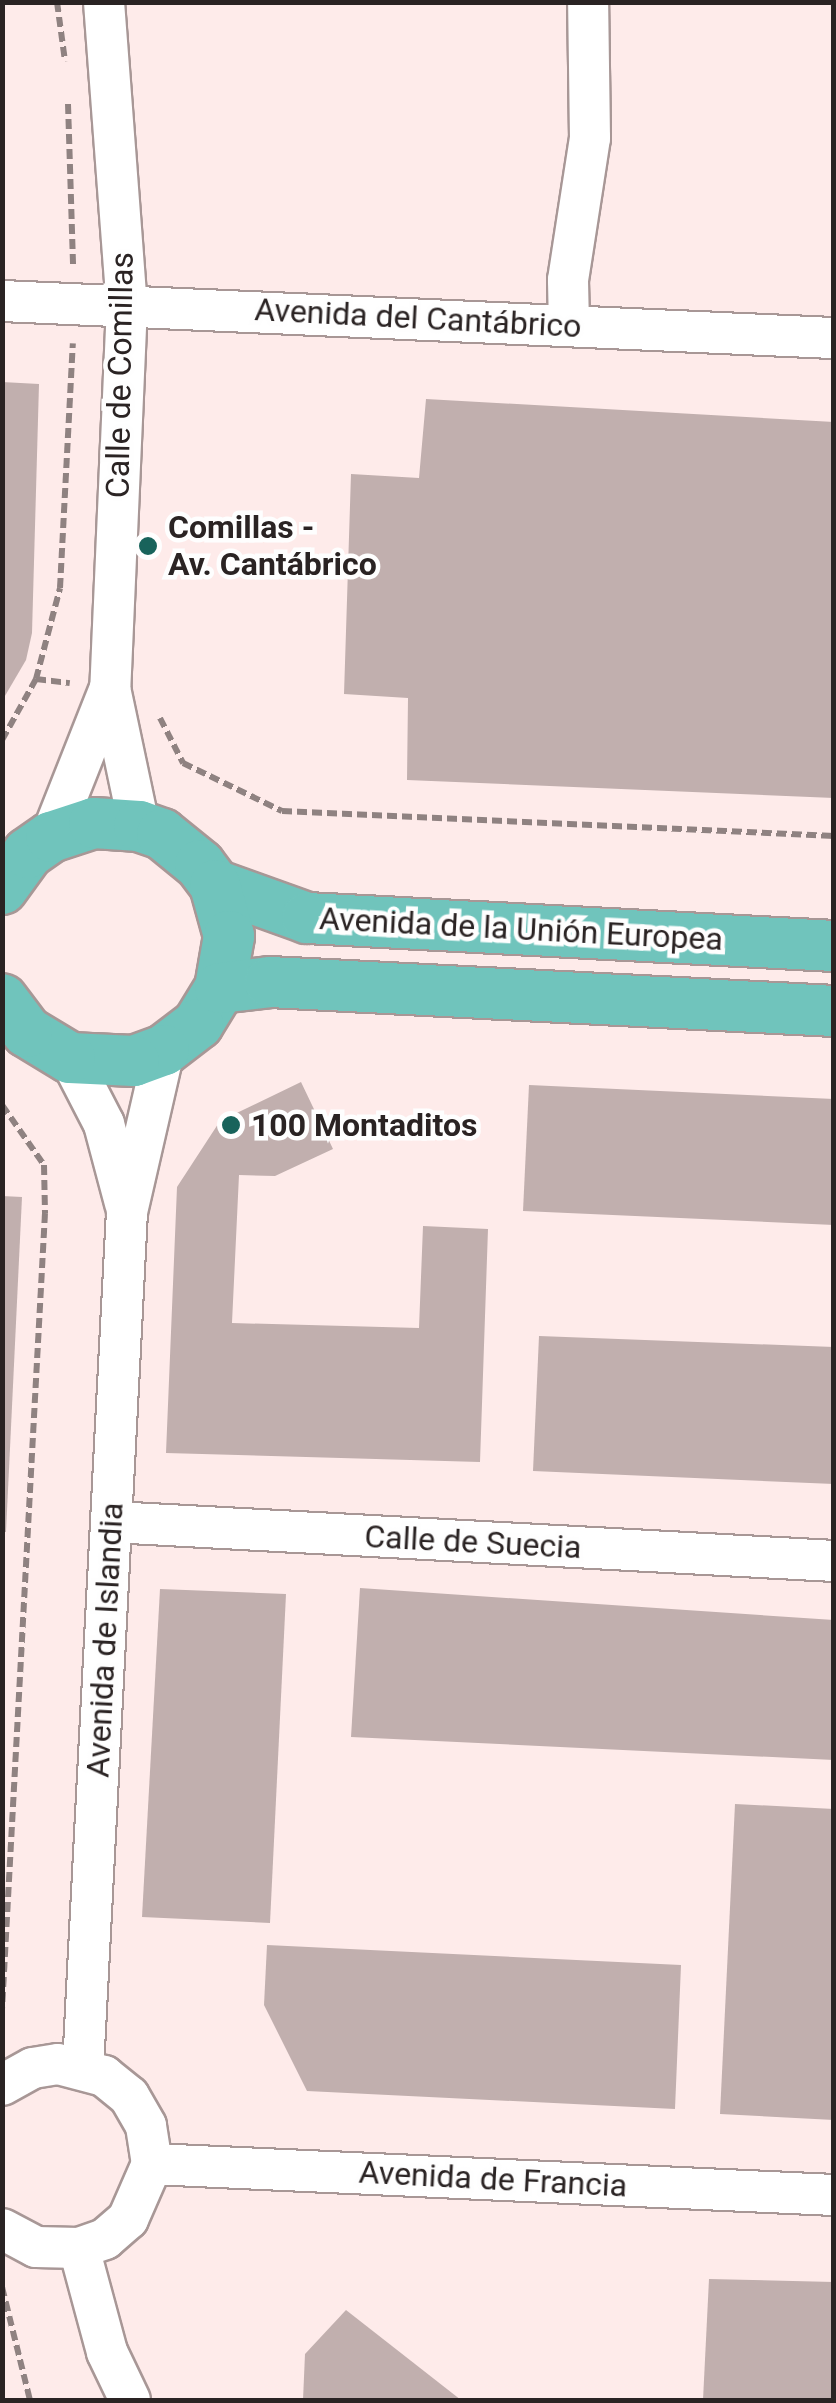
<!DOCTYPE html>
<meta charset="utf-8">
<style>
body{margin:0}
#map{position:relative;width:836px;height:2403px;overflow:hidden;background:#feebea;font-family:Roboto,sans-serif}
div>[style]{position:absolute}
.building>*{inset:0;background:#c1afae}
.path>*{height:6px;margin-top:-3px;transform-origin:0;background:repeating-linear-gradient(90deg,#8f8281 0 10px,transparent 0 15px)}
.roads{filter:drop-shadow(2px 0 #a89796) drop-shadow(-2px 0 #a89796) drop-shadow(0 2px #a89796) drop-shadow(0 -2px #a89796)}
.minor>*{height:40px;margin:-20px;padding:0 20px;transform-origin:20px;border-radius:20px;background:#fff}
.major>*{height:50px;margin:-25px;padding:0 25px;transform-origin:25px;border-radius:25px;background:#70c4bc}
.dots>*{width:28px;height:28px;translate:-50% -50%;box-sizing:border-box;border:5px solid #fefefe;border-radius:50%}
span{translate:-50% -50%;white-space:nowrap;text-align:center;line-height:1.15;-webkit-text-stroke:9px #fefefe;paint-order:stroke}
.street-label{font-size:32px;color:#2a2323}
.poi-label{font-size:32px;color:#2a2323;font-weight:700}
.left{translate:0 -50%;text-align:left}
.frame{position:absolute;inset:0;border:5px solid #2a2323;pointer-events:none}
</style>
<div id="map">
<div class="building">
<div style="clip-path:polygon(2px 382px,39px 384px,32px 633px,26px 660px,2px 701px)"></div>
<div style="clip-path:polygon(426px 399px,834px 422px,834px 798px,407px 780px,408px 698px,344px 694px,351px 474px,419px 478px)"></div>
<div style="clip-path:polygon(301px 1082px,333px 1149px,275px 1176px,239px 1175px,232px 1323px,419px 1328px,423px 1226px,488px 1229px,480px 1462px,166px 1453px,177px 1187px,220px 1121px)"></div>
<div style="clip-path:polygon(529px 1085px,834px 1099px,834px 1225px,523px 1211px)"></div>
<div style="clip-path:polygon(2px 1196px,22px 1197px,6px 1532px,2px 1532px)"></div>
<div style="clip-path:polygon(539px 1336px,834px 1347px,834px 1484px,533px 1471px)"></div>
<div style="clip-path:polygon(360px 1588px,834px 1620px,834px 1760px,351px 1737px)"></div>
<div style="clip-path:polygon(160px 1589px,286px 1594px,270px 1923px,142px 1917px)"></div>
<div style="clip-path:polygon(735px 1804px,834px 1809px,834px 2120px,720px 2114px)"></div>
<div style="clip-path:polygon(267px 1945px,681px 1965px,675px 2109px,307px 2091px,264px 2005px)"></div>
<div style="clip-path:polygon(709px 2279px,834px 2282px,834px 2400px,703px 2400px)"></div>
<div style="clip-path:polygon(346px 2310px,461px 2400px,303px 2400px,305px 2354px)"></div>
</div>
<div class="path">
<div style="left:57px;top:2px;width:60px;rotate:82.3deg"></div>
<div style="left:68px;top:104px;width:162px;rotate:88.2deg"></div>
<div style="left:36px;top:679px;width:94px;rotate:-75.2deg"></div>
<div style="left:60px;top:588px;width:245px;rotate:-87deg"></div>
<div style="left:160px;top:718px;width:51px;rotate:62.9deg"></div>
<div style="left:183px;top:763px;width:110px;rotate:25.9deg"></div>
<div style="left:282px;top:811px;width:553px;rotate:2.59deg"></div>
<div style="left:2px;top:740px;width:70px;rotate:-60.9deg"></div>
<div style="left:36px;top:679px;width:34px;rotate:7deg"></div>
<div style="left:2px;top:1105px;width:73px;rotate:55deg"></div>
<div style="left:44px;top:1165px;width:48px;rotate:88.8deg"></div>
<div style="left:45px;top:1213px;width:798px;rotate:93.09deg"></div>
<div style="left:2px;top:2287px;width:116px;rotate:76.1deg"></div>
</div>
<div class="roads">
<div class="minor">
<div style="left:104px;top:2px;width:304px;rotate:85.7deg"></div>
<div style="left:127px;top:305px;width:383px;rotate:92.5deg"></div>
<div style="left:110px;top:688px;width:141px;rotate:78.1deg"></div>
<div style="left:2px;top:301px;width:833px;rotate:2.55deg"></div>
<div style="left:569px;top:325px;width:45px;rotate:-91.3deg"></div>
<div style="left:568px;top:280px;width:144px;rotate:-81.2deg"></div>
<div style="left:590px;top:138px;width:136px;rotate:-90.8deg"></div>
<div style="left:51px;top:837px;width:160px;rotate:-68.4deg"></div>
<div style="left:70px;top:1058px;width:74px;rotate:62.7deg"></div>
<div style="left:104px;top:1124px;width:82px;rotate:75.1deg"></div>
<div style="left:112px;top:1522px;width:723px;rotate:3.09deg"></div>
<div style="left:83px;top:2068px;width:857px;rotate:-87.06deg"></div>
<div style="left:127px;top:1212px;width:166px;rotate:-77.1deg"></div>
<div style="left:2px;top:2085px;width:35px;rotate:-29deg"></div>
<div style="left:33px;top:2068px;width:25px;rotate:-9deg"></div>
<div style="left:58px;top:2064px;width:48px;rotate:14.6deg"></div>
<div style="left:104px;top:2076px;width:32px;rotate:39deg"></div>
<div style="left:129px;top:2096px;width:34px;rotate:60deg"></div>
<div style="left:146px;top:2126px;width:38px;rotate:81deg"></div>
<div style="left:152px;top:2164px;width:60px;rotate:113.6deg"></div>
<div style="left:128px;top:2219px;width:30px;rotate:139deg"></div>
<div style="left:105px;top:2239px;width:28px;rotate:161deg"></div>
<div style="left:79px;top:2248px;width:43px;rotate:-178.7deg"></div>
<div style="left:36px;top:2247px;width:38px;rotate:-152deg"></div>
<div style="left:152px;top:2164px;width:683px;rotate:2.6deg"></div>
<div style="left:79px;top:2248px;width:108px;rotate:74.9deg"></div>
<div style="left:107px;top:2352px;width:53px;rotate:64.4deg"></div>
</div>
<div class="major">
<div style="left:215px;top:885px;width:98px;rotate:19.7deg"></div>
<div style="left:307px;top:918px;width:528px;rotate:3.04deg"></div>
<div style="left:2px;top:889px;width:44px;rotate:-54.2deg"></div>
<div style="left:28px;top:853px;width:28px;rotate:-35deg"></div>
<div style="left:51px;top:837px;width:45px;rotate:-18deg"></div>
<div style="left:94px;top:823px;width:45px;rotate:3.8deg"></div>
<div style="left:139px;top:826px;width:24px;rotate:19deg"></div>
<div style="left:162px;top:834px;width:49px;rotate:39.2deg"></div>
<div style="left:200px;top:865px;width:25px;rotate:53deg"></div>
<div style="left:215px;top:885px;width:53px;rotate:74.6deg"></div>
<div style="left:229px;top:936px;width:53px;rotate:99.8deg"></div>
<div style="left:220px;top:988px;width:42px;rotate:121.4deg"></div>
<div style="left:198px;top:1024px;width:43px;rotate:142.6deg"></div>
<div style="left:164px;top:1050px;width:32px;rotate:160deg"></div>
<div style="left:134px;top:1061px;width:64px;rotate:-177.3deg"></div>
<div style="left:70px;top:1058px;width:50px;rotate:-148.8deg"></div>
<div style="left:27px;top:1032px;width:41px;rotate:-127.1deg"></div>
<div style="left:220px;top:988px;width:50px;rotate:-6.8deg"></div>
<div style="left:270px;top:982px;width:565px;rotate:2.94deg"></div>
</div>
</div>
<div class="dots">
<div style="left:148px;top:546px;background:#18635b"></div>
<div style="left:231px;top:1125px;background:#18635b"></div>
</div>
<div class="street-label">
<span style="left:418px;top:318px;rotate:3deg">Avenida del Cantábrico</span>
<span style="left:120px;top:375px;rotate:-89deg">Calle de Comillas</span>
<span style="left:521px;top:929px;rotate:3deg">Avenida de la Unión Europea</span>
<span style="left:473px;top:1542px;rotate:3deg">Calle de Suecia</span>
<span style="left:105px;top:1640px;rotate:-87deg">Avenida de Islandia</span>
<span style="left:493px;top:2179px;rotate:3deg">Avenida de Francia</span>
</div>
<div class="poi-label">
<span class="left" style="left:168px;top:546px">Comillas -<br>Av. Cantábrico</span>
<span class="left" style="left:251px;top:1125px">100 Montaditos</span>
</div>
<div class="frame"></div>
</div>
